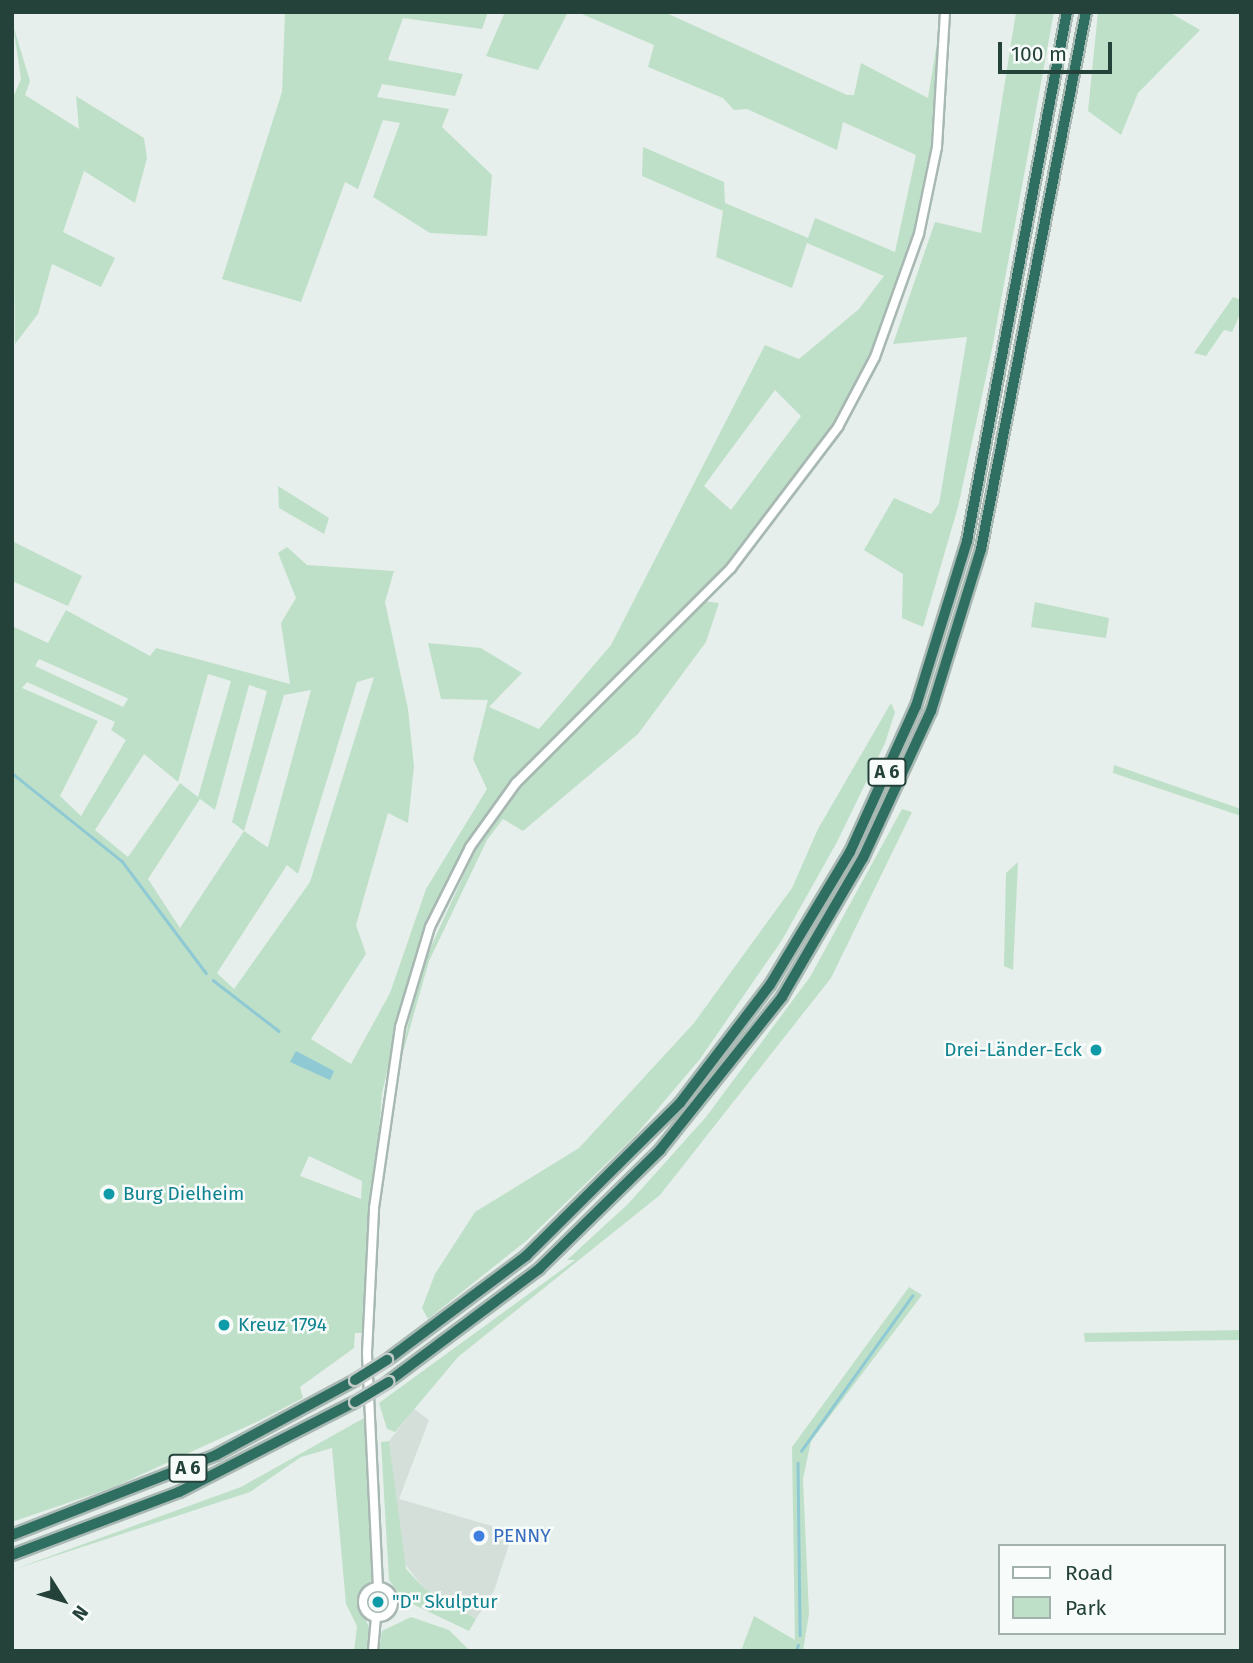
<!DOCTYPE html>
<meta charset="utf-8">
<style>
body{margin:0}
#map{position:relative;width:1253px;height:1663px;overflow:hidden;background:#e6efeb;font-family:"Fira Sans",sans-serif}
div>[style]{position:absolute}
.built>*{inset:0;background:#d4dfda}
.green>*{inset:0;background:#bfe0c8}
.round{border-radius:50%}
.water>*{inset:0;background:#8ec9d4}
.stream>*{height:2.5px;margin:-1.25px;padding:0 1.25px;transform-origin:1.25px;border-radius:1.25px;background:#8ec9d4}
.roads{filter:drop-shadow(2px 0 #a8b8b2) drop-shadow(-2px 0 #a8b8b2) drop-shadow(0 2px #a8b8b2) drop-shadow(0 -2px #a8b8b2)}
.tertiary>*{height:8px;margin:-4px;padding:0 4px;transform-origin:4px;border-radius:4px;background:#fff}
.tertiary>.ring{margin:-4px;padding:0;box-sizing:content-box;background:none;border:8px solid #fff;border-radius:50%}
.motorway>*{height:10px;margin:-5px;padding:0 5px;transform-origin:5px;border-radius:5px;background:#2f6f62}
.bridges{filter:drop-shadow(2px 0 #c2cac8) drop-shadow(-2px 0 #c2cac8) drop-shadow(0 2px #c2cac8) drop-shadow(0 -2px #c2cac8)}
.motorway-bridge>*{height:10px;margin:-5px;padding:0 5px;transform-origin:5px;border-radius:5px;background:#2f6f62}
.dots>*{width:19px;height:19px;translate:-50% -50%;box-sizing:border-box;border:4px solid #f7fbf9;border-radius:50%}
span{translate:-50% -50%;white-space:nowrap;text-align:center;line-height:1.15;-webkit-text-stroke:5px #f7fbf9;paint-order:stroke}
.shield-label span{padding:2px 5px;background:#f7fbf9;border:2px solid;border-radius:5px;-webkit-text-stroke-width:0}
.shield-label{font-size:18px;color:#24423a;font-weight:700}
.culture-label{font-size:19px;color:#0d838f}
.right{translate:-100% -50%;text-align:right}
.left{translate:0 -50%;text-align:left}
.shop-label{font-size:19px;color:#366cbe}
.frame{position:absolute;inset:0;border:14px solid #24423a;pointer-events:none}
.legend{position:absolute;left:998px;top:1544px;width:228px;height:91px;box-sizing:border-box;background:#f7fbf9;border:2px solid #a3b1ad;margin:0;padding:9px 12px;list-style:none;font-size:21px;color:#24423a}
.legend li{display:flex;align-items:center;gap:14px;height:35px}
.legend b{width:35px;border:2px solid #a3b1ad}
.north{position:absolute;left:28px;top:1565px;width:70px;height:70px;-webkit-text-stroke:5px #f7fbf9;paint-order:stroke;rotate:127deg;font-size:19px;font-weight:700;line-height:28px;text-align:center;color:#24423a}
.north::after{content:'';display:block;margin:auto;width:24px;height:32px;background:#24423a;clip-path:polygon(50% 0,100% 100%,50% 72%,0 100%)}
.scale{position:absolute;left:998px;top:42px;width:114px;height:32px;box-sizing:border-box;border:4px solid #24423a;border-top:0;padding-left:9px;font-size:21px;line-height:24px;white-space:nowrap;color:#24423a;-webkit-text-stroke:5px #f7fbf9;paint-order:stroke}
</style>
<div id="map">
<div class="built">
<div style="clip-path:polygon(414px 1409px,429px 1420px,399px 1499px,513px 1532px,494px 1591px,476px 1619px,424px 1588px,404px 1563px,389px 1441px)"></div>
</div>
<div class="green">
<div style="clip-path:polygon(285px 12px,488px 12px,482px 29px,403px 18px,388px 60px,463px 74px,455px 96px,382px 84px,377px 97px,449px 109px,442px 127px,492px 175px,487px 236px,430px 233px,373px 197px,400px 123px,383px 120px,358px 189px,345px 182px,301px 302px,222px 279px,282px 92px)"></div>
<div style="clip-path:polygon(505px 12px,568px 12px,538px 70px,486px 56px)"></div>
<div style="clip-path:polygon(evenodd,577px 12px,664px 12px,847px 95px,854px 95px,861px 63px,928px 98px,942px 12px,931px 157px,915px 237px,868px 365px,823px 446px,752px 542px,534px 757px,447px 878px,416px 952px,382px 1093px,364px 1333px,355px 1333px,354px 1348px,300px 1387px,303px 1398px,259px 1421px,114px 1487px,12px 1522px,12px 626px,48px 643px,66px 610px,150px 656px,156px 648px,290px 684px,281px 623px,296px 598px,278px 553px,287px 547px,307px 565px,394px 571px,385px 602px,408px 709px,414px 766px,408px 823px,388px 813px,356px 925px,366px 954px,311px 1039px,351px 1064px,390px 993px,426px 889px,487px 789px,473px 759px,488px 700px,441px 699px,428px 643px,481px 648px,522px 673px,489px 707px,539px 729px,611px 645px,765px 345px,799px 359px,859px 309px,884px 276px,807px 243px,792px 288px,716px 257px,723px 211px,642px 176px,643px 147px,724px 182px,725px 203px,808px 238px,815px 218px,895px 252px,916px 155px,843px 122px,837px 150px,747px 109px,734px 110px,723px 98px,648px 67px,654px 45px,577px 12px,775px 390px,801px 416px,731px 510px,704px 486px,775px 390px,577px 12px,39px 659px,127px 698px,128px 699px,123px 707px,35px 666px,39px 659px,577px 12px,208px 674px,231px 681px,198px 797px,180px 783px,128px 857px,95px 830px,144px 754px,178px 782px,208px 674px,577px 12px,374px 677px,310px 882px,234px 989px,217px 973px,287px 865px,298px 874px,357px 682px,374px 677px,577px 12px,27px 682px,115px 722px,111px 730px,126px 740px,81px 816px,60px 796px,98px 721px,22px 688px,27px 682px,577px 12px,249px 685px,267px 691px,232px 822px,244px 831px,180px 928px,148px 879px,200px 799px,215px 810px,249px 685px,577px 12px,311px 690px,268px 847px,267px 847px,244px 831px,284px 695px,311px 690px,577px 12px,309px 1156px,362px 1181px,361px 1199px,300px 1176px,309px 1156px)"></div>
<div style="clip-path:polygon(1016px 12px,1054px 12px,993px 344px,958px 507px,923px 627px,902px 618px,903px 574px,864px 550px,894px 498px,931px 514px,939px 504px,967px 337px,893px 344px,935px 222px,981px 233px)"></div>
<div style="clip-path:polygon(1098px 12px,1169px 12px,1200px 30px,1138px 93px,1121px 135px,1088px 111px)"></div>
<div style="clip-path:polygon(13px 25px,30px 81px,25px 95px,79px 129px,76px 96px,144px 138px,147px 158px,135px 203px,84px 171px,63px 232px,115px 258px,101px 287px,52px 264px,38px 314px,15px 344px,12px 100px,21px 79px)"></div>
<div style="clip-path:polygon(1233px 297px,1241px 300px,1241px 312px,1232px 332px,1224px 330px,1206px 356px,1194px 353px)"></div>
<div style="clip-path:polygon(278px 486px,329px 518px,324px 534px,279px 508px)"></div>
<div style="clip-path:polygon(12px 541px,82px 576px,68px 606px,12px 581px)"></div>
<div style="clip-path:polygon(704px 601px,719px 603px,706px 642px,638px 734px,523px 831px,503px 819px,487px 840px,429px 961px,394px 1084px,422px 966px,479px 842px,533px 770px)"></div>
<div style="clip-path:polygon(1035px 602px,1109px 618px,1106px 638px,1031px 627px)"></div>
<div style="clip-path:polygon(891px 703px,895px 712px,885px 743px,837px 842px,782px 940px,700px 1059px,634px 1137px,526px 1241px,428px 1319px,422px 1308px,435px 1274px,475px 1212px,579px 1148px,694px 1023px,792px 888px,818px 829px)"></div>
<div style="clip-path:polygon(1114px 765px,1241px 809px,1241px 816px,1113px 773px)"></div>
<div style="clip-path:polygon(902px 809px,912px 812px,831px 978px,660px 1195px,458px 1357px,395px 1432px,387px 1429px,379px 1403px,575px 1260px,567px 1260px,628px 1204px,706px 1117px,810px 977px)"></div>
<div style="clip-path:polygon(1018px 862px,1013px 970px,1004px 966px,1006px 873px)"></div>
<div style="clip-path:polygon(909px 1287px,922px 1295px,811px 1441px,803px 1479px,809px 1614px,803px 1651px,741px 1651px,754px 1616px,795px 1640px,792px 1447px)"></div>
<div style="clip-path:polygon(1241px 1330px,1241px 1340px,1085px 1342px,1084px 1333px)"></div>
<div style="clip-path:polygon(364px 1418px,371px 1441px,374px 1575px,358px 1604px,369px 1627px,368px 1651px,354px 1651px,357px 1626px,346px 1604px,332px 1448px,301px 1457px,250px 1492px,12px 1570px,241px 1487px)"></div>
<div style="clip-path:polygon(389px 1441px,406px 1569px,424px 1588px,476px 1619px,469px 1631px,404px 1600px,389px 1580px,381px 1442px)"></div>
<div class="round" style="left:368px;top:1591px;width:22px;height:22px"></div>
<div style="clip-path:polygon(411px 1617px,449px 1630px,470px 1651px,379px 1651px,382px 1631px)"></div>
</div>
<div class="water">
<div style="clip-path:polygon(296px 1051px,334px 1071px,330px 1080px,290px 1062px)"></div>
</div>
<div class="stream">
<div style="left:12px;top:773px;width:141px;rotate:38.7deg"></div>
<div style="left:122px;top:861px;width:140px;rotate:53.1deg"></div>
<div style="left:213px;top:980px;width:83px;rotate:37.7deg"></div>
<div style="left:801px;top:1451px;width:191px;rotate:-54.4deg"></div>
<div style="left:798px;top:1463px;width:172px;rotate:89.3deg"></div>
<div style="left:796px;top:1651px;width:6px;rotate:-72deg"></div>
</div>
<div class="roads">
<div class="tertiary">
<div class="ring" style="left:363px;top:1587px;width:22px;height:22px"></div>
<div style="left:378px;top:1587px;width:234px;rotate:-92.7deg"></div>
<div style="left:367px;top:1353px;width:145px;rotate:-87.2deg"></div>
<div style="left:374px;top:1208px;width:183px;rotate:-81.8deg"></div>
<div style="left:400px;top:1027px;width:104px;rotate:-73.3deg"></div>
<div style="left:430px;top:927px;width:89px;rotate:-63.4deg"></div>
<div style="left:470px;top:847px;width:79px;rotate:-54.3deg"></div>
<div style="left:516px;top:783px;width:304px;rotate:-45deg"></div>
<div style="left:731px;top:568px;width:177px;rotate:-52.8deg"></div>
<div style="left:838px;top:427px;width:79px;rotate:-62.1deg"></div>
<div style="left:875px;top:357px;width:131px;rotate:-70.3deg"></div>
<div style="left:919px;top:234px;width:89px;rotate:-78.3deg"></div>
<div style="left:937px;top:147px;width:135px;rotate:-86.6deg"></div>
<div style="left:373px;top:1651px;width:34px;rotate:-85deg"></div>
</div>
<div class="motorway">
<div style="left:387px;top:1360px;width:174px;rotate:-36.8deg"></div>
<div style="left:526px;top:1256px;width:217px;rotate:-44.8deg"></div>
<div style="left:680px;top:1103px;width:148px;rotate:-52.7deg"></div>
<div style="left:770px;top:985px;width:155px;rotate:-59deg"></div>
<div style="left:850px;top:852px;width:160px;rotate:-65.7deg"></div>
<div style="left:916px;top:706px;width:173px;rotate:-72.8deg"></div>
<div style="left:967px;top:541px;width:538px;rotate:-79.3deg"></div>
<div style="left:388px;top:1382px;width:189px;rotate:-36.8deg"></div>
<div style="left:539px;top:1269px;width:170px;rotate:-44.5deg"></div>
<div style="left:660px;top:1150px;width:196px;rotate:-51.4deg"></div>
<div style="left:782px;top:997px;width:161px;rotate:-59.8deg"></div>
<div style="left:863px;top:858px;width:162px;rotate:-65.2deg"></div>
<div style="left:931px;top:711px;width:170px;rotate:-72.8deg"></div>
<div style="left:981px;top:549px;width:547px;rotate:-78.94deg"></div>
<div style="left:12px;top:1535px;width:219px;rotate:-21.4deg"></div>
<div style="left:216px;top:1455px;width:158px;rotate:-28.3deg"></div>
<div style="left:12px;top:1555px;width:178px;rotate:-20.7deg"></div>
<div style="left:179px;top:1492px;width:198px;rotate:-27.1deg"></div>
</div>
</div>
<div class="bridges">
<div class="motorway-bridge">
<div style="left:355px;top:1380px;width:38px;rotate:-32deg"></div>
<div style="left:355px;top:1402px;width:39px;rotate:-31deg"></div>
</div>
</div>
<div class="dots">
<div style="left:1096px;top:1050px;background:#0f9aa8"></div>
<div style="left:109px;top:1194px;background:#0f9aa8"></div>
<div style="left:224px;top:1325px;background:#0f9aa8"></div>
<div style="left:479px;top:1536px;background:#3f7fe0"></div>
<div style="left:378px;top:1602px;background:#0f9aa8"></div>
</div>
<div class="shield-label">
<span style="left:887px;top:772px">A 6</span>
<span style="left:188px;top:1468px">A 6</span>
</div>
<div class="culture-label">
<span class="right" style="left:1082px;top:1050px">Drei-Länder-Eck</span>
<span class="left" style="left:123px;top:1194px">Burg Dielheim</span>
<span class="left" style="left:238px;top:1325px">Kreuz 1794</span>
<span class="left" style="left:392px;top:1602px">"D" Skulptur</span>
</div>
<div class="shop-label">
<span class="left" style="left:493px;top:1536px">PENNY</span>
</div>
<div class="frame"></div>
<ul class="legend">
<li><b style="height:9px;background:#fff"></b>Road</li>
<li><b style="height:19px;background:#bfe0c8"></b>Park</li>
</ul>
<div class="north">N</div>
<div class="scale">100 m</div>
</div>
